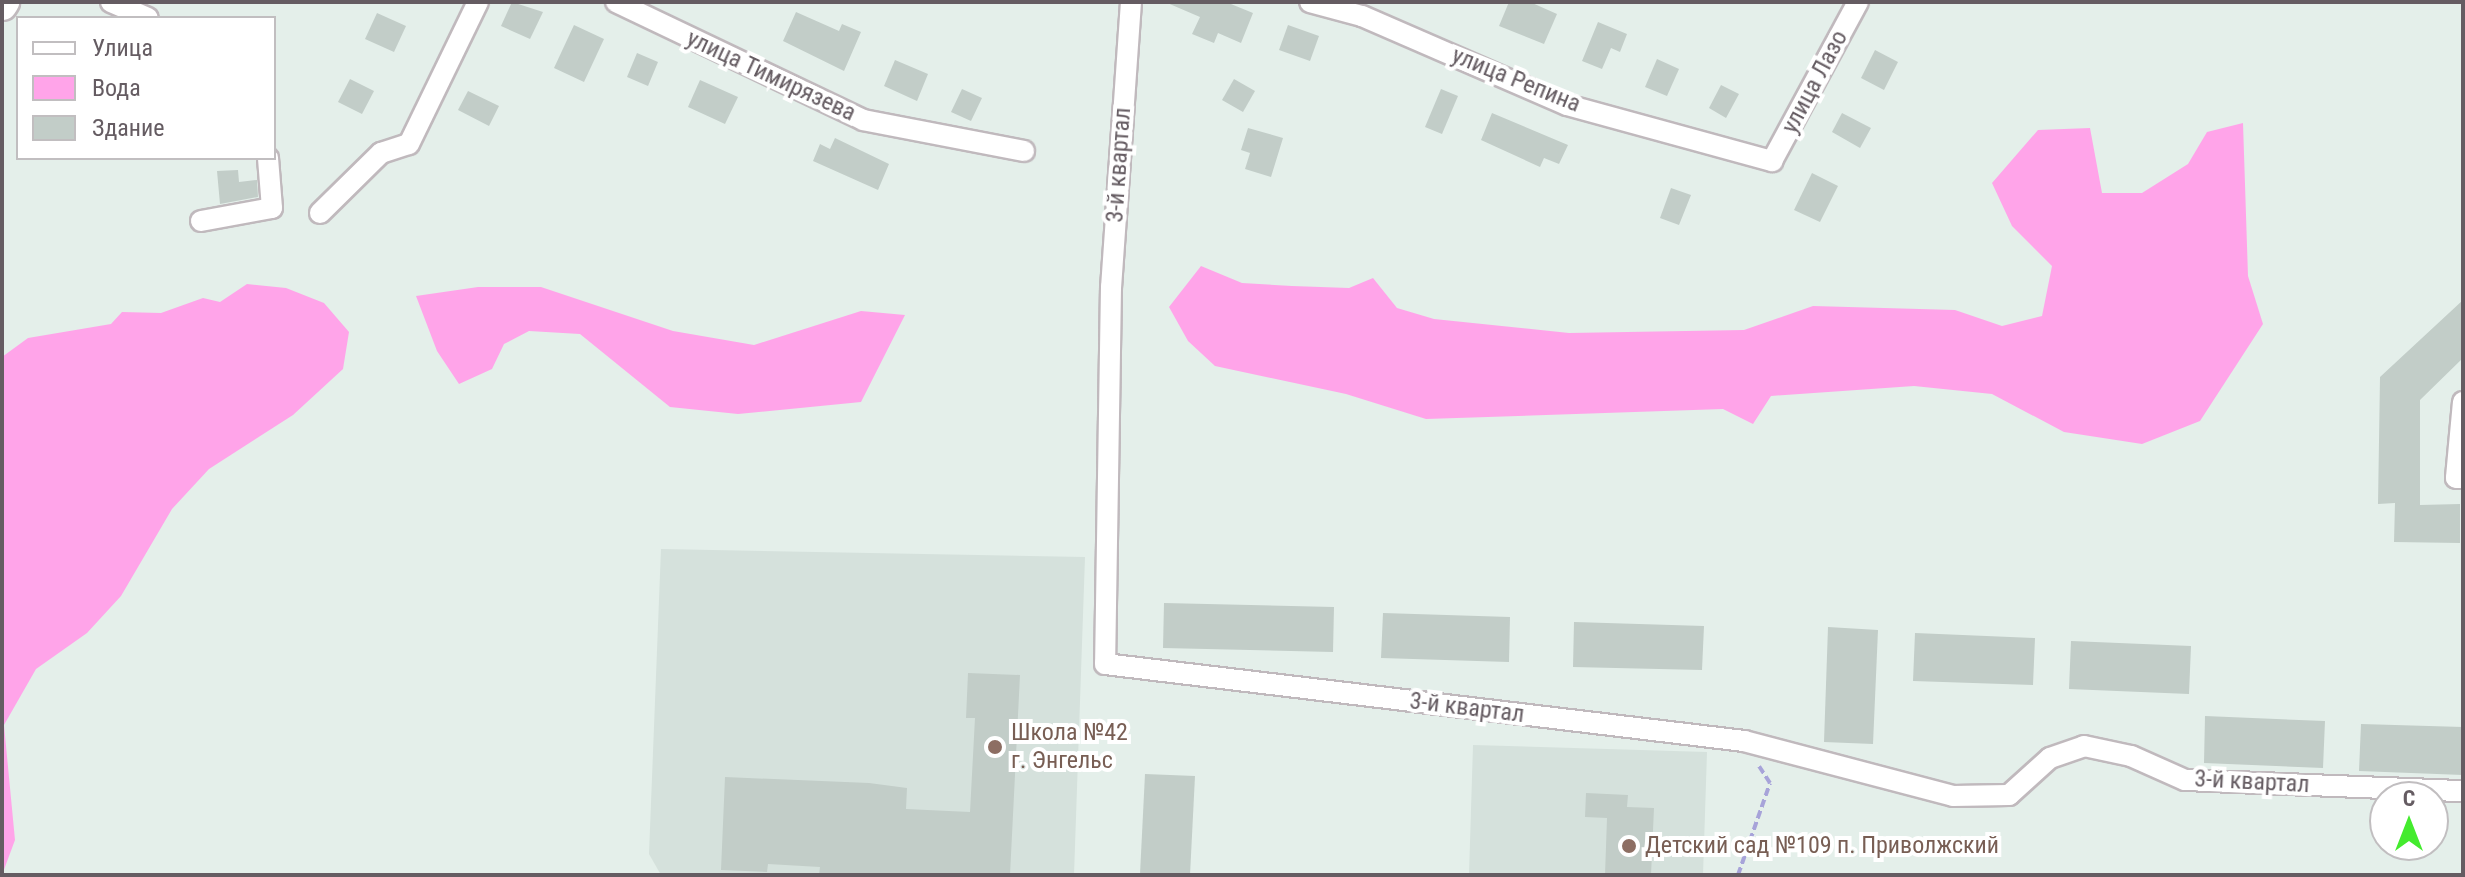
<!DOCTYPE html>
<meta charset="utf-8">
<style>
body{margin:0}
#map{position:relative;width:2465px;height:877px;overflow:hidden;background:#e4efea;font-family:"Roboto Condensed",sans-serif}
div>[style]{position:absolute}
.education>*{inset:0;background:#d5e1dc}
.water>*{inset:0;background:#ffa4e9}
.building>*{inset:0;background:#c2cdc8}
.path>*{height:4px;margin-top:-2px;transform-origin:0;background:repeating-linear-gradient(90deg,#a7a3d9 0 8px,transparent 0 12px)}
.roads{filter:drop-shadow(2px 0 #c0b9bd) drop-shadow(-2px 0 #c0b9bd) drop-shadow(0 2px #c0b9bd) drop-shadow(0 -2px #c0b9bd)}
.street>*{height:20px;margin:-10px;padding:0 10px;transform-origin:10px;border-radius:10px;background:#fff}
.secondary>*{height:30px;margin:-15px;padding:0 15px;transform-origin:15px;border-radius:15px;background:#fff}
.dots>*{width:22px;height:22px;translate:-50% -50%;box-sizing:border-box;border:4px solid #fff;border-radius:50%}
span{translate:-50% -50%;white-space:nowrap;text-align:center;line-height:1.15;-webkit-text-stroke:8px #fff;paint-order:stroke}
.street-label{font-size:24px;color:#655c62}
.education-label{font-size:24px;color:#785e54}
.left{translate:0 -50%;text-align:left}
.frame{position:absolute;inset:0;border:4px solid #655c62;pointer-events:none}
.legend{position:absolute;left:16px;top:16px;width:260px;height:144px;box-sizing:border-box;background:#fff;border:2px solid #c1bec0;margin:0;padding:10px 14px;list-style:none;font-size:24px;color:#655c62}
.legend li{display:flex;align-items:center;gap:16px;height:40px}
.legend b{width:40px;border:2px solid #c1bec0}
.north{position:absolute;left:2369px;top:781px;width:80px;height:80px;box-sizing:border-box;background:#fff;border:2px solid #c1bec0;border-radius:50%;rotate:0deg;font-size:22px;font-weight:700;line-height:32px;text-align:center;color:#655c62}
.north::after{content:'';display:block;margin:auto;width:28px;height:36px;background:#44eb2e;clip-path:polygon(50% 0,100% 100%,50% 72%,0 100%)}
</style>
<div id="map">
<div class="education">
<div style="clip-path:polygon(661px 549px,1085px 557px,1074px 875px,661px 875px,649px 854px)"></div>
<div style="clip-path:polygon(1473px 745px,1707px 752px,1703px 875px,1469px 875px)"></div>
</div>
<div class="water">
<div style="clip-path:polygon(2243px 123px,2248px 276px,2263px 324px,2200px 421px,2142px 444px,2064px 432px,1992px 394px,1914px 386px,1771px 396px,1753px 424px,1723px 409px,1426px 419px,1346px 394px,1215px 366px,1188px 341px,1169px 307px,1201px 266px,1242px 283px,1292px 286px,1349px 288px,1373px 278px,1397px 308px,1434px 319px,1569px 333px,1744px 330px,1813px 306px,1955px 310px,2002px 326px,2042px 316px,2052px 266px,2012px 226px,1992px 183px,2038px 130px,2090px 128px,2102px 193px,2142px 193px,2188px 164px,2207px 132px)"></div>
<div style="clip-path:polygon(247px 284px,286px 288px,324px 303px,349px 332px,343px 369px,293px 415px,209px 469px,172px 509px,121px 596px,87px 633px,36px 669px,4px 725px,15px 840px,2px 875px,2px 357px,28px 338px,111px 324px,122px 312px,161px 313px,203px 298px,220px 302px)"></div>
<div style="clip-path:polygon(478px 287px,541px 287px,673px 331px,754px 345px,861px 311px,905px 315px,861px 402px,738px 414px,670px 407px,580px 334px,529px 331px,504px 344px,492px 369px,459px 384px,437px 351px,416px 296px)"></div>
</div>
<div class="building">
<div style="clip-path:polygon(512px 2px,543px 12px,530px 39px,501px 26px)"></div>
<div style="clip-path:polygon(1165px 2px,1226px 2px,1253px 13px,1241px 43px,1218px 33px,1214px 43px,1192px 34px,1200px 17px)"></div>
<div style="clip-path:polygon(1509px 2px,1530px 2px,1557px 14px,1544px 44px,1499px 26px)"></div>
<div style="clip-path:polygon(796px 12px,839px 31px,842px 24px,861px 32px,844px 71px,783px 41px)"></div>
<div style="clip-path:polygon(377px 13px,406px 26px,394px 52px,365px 39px)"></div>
<div style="clip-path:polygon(1598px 22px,1627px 34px,1620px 52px,1611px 48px,1602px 69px,1582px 61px)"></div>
<div style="clip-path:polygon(574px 25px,604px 39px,584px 82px,554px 68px)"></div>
<div style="clip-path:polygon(1288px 25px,1319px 36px,1310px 61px,1279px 50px)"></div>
<div style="clip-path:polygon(1875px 50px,1898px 62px,1884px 90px,1861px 78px)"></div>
<div style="clip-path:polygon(637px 53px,658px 62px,648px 86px,627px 77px)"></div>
<div style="clip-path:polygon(1657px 59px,1679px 69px,1667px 96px,1645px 87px)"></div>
<div style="clip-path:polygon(895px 60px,928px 74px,917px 101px,884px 86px)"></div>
<div style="clip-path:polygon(350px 79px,374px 91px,362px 114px,338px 102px)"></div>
<div style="clip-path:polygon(1234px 79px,1255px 91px,1243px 112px,1222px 100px)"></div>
<div style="clip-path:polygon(700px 80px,738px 97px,725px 124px,688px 107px)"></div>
<div style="clip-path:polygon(1721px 85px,1739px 94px,1726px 118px,1709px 108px)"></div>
<div style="clip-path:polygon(962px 89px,982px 98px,971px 121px,951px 112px)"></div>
<div style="clip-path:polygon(1441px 89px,1458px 96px,1442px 134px,1425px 127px)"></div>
<div style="clip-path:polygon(468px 91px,499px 106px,489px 126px,458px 110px)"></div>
<div style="clip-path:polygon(1492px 113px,1568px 145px,1559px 164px,1544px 158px,1540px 167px,1481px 140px)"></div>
<div style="clip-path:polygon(1842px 113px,1871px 128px,1860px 148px,1832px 132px)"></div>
<div style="clip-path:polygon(1248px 128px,1283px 138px,1271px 177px,1245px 169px,1250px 153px,1241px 150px)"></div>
<div style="clip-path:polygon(835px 138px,889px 164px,878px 190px,813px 161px,820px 144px,830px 149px)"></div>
<div style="clip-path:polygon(238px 170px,239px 182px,257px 180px,258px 197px,220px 204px,217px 171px)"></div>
<div style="clip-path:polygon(1812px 173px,1838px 186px,1820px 222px,1794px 210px)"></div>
<div style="clip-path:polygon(1671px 188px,1691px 195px,1679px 225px,1660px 218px)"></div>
<div style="clip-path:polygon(2463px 300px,2463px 358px,2420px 400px,2420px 505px,2460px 504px,2460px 543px,2394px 542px,2395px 503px,2378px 504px,2380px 377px)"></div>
<div style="clip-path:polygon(1164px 603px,1334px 607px,1333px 652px,1163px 648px)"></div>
<div style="clip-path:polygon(1383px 613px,1510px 617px,1509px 662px,1381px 658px)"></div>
<div style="clip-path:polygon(1574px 622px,1704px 626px,1702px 670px,1573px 667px)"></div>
<div style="clip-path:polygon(1828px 627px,1878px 630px,1873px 744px,1824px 742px)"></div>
<div style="clip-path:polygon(1915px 633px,2035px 638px,2033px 685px,1913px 681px)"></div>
<div style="clip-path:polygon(2071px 641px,2191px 646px,2189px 694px,2069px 689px)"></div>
<div style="clip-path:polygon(968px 673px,1020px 675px,1010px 875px,819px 875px,820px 867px,768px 864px,767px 872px,721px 870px,725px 777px,869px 783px,907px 788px,906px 809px,970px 812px,975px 718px,966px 718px)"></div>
<div style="clip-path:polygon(2205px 716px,2325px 721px,2323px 768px,2204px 763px)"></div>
<div style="clip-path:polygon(2361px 724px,2463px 727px,2463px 775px,2359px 771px)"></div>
<div style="clip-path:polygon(1145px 774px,1195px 776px,1190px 875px,1140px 874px)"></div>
<div style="clip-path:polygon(1586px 793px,1628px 795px,1627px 807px,1654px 808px,1651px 875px,1605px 875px,1607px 818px,1585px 817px)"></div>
</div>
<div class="path">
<div style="left:1738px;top:875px;width:97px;rotate:-70.8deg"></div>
<div style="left:1770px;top:783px;width:20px;rotate:-123deg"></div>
</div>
<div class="roads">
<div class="street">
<div style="left:111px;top:2px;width:40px;rotate:23.4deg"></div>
<div style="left:616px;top:2px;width:274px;rotate:25.5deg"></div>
<div style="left:863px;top:120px;width:164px;rotate:10.9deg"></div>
<div style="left:1131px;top:2px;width:286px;rotate:94deg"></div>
<div style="left:1111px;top:287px;width:377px;rotate:90.9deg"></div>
<div style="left:1105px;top:664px;width:644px;rotate:6.87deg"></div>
<div style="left:1744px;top:741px;width:216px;rotate:14.7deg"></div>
<div style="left:1953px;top:796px;width:56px;rotate:-1deg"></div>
<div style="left:2009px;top:795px;width:55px;rotate:-42.1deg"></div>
<div style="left:2050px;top:758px;width:36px;rotate:-19deg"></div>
<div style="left:2084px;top:746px;width:48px;rotate:12deg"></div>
<div style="left:2131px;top:756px;width:59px;rotate:24deg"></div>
<div style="left:2185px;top:780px;width:278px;rotate:2.3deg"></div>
<div style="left:1310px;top:2px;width:54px;rotate:15.1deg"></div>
<div style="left:1362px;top:16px;width:223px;rotate:23.5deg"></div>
<div style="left:1567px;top:105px;width:213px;rotate:15.3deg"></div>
<div style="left:1772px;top:161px;width:181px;rotate:-61.6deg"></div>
<div style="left:320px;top:213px;width:86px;rotate:-44.5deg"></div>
<div style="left:381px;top:153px;width:29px;rotate:-18deg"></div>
<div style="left:409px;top:144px;width:158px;rotate:-64.1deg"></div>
<div style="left:201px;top:221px;width:72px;rotate:-10.4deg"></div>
<div style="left:272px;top:208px;width:50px;rotate:-94.6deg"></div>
<div style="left:2463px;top:402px;width:76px;rotate:95.3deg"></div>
<div style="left:2456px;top:478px;width:7px"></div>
</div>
<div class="secondary">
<div style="left:2px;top:5px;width:4px;rotate:-56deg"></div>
</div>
</div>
<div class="dots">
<div style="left:995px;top:747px;background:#8d6e63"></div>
<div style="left:1629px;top:846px;background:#8d6e63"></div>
</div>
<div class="street-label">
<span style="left:771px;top:76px;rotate:25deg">улица Тимирязева</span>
<span style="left:1516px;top:80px;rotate:22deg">улица Репина</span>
<span style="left:1815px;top:82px;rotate:-62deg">улица Лазо</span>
<span style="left:1119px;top:165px;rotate:-86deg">3-й квартал</span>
<span style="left:1467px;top:708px;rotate:7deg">3-й квартал</span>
<span style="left:2252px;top:782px;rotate:3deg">3-й квартал</span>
</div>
<div class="education-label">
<span class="left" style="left:1011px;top:747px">Школа №42<br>г. Энгельс</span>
<span class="left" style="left:1645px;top:846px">Детский сад №109 п. Приволжский</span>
</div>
<div class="frame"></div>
<ul class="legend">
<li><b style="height:10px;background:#fff"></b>Улица</li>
<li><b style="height:22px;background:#ffa4e9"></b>Вода</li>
<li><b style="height:22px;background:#c2cdc8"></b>Здание</li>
</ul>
<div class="north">С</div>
</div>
